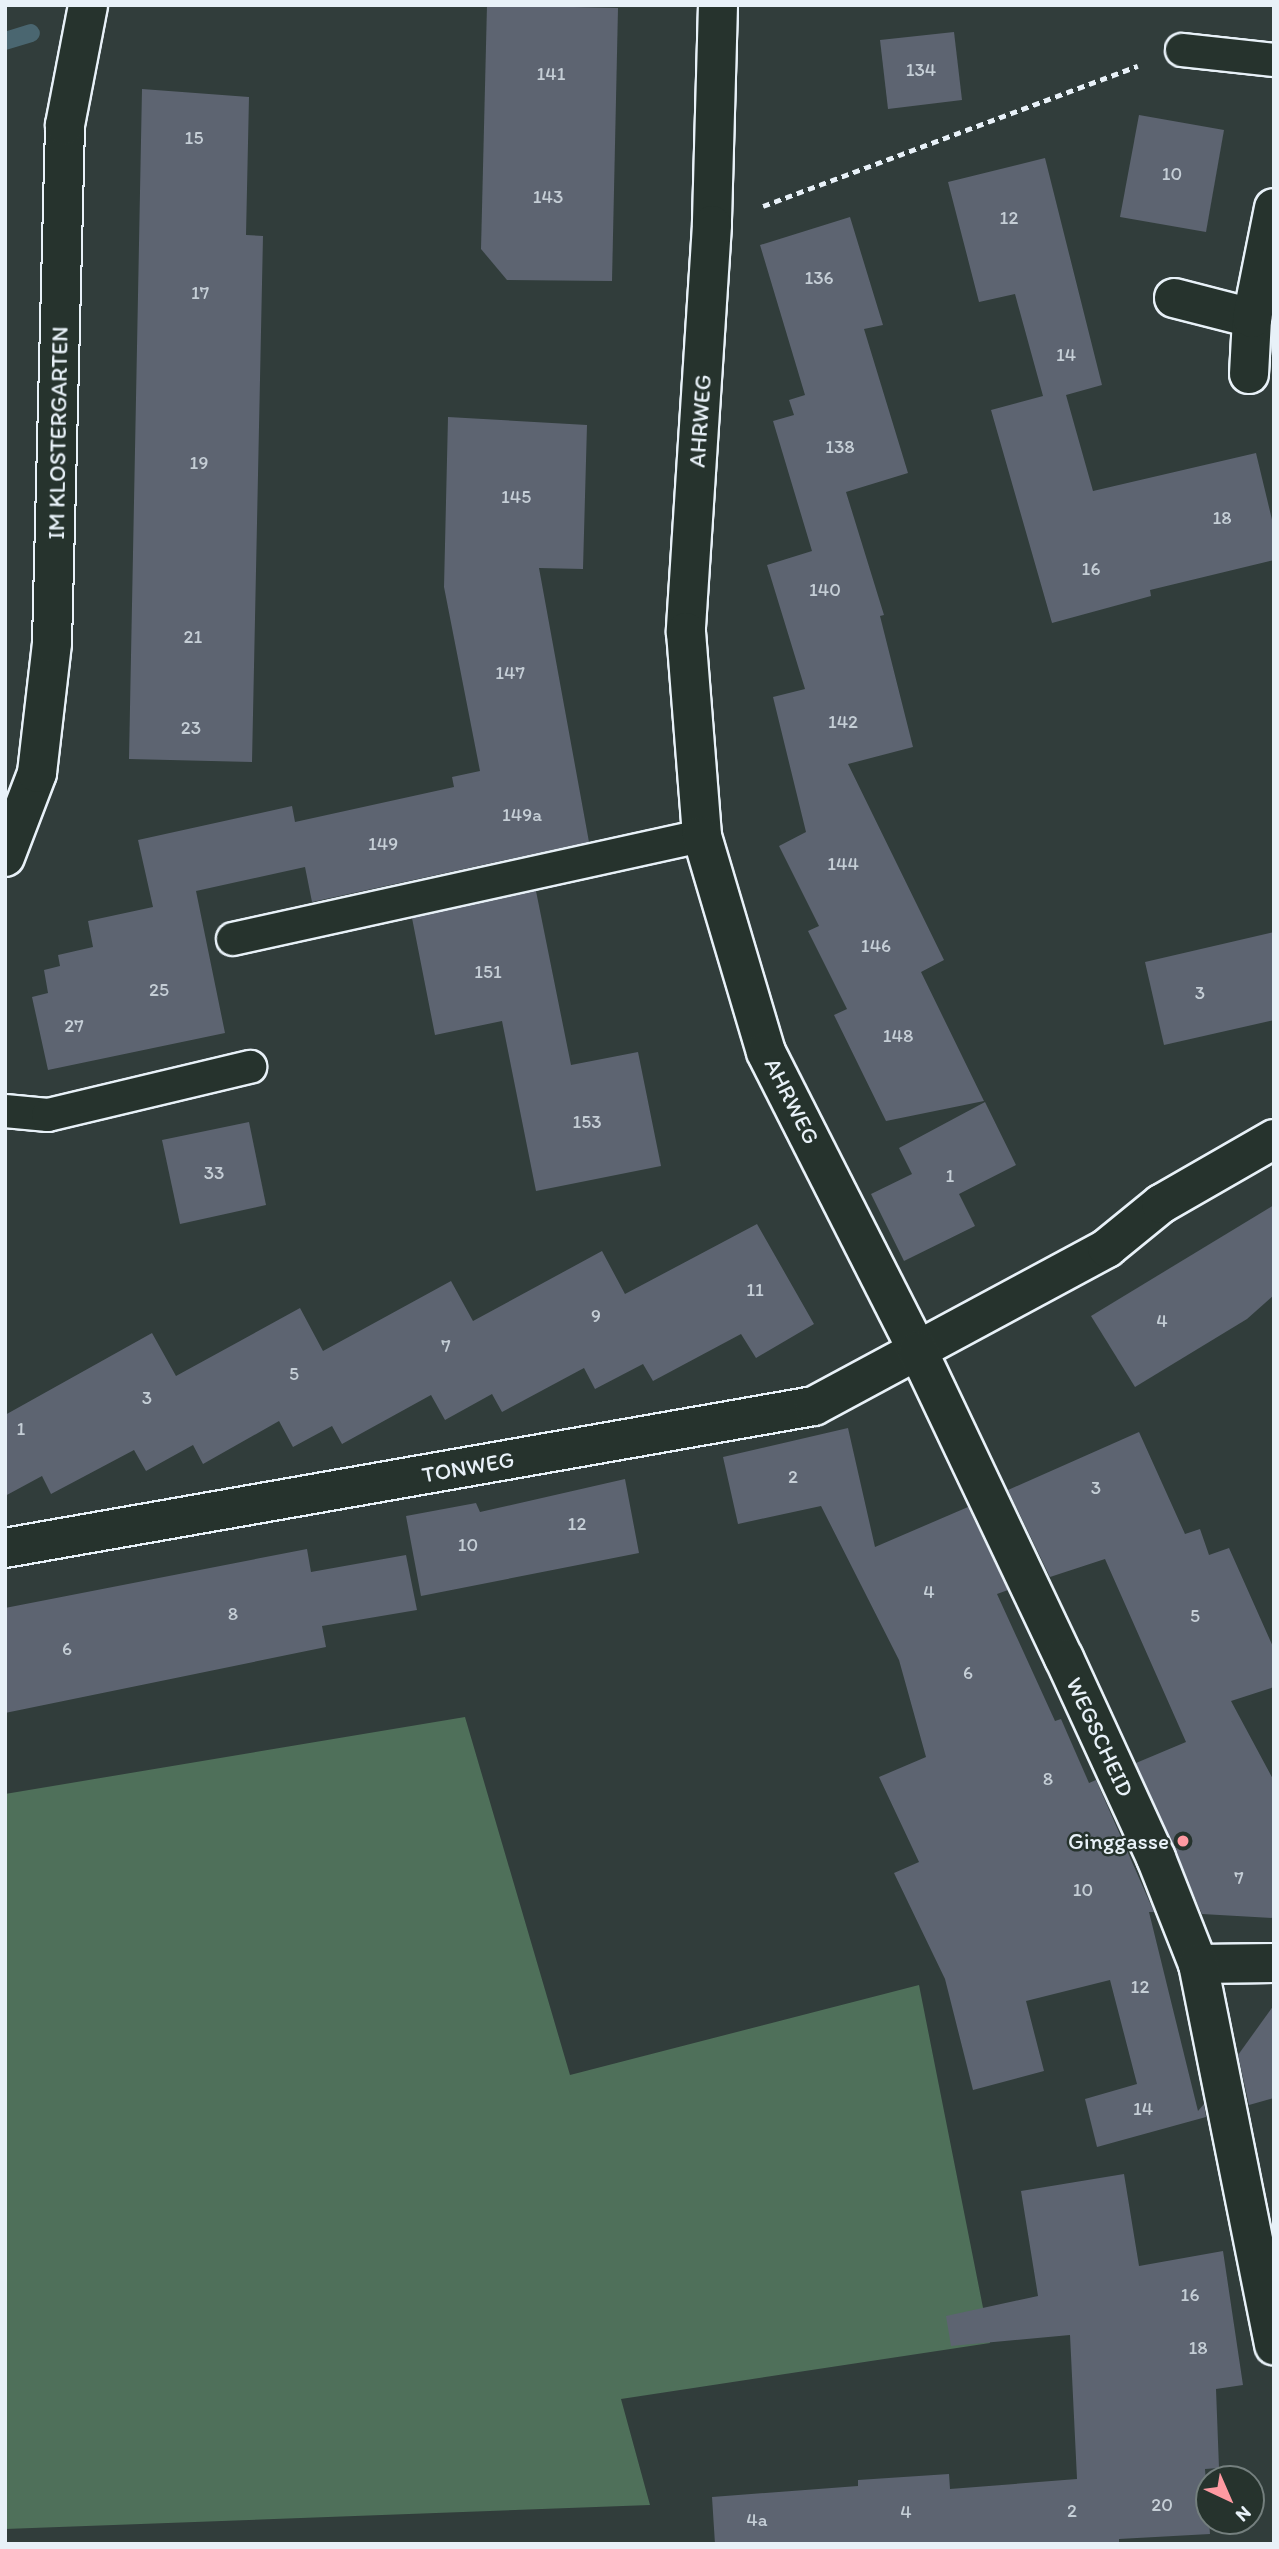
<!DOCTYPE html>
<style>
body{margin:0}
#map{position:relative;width:1279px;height:2549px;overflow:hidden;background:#313d3b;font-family:Itim,sans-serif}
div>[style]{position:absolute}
.green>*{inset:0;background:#4f705a}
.stream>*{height:18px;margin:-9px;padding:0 9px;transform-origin:9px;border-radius:9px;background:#4a6670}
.building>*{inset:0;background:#5d6471}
.path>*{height:4.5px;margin-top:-2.25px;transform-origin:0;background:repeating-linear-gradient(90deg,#e8f1f8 0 7px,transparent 0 12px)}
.roads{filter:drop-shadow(2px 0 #e8f1f8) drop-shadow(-2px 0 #e8f1f8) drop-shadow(0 2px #e8f1f8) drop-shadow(0 -2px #e8f1f8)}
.service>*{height:32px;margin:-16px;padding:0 16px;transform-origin:16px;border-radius:16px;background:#26332d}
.minor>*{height:38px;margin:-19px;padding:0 19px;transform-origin:19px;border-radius:19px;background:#26332d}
.tertiary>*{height:38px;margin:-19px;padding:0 19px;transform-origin:19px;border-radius:19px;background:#26332d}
.dots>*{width:19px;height:19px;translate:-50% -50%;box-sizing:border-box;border:4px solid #26332d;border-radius:50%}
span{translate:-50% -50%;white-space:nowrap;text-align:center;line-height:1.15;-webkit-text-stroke:5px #26332d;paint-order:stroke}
.number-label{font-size:19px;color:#c5ced6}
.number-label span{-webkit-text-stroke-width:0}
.street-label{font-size:23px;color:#e8f1f8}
.poi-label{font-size:23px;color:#e8f1f8}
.right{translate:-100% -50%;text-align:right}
.frame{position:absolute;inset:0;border:7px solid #e8f1f8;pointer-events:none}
.north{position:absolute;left:1195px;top:2465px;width:70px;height:70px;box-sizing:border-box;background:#26332d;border:2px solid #747f7e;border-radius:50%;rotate:136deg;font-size:19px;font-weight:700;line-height:28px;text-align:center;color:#e8f1f8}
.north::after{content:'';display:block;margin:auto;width:24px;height:32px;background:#ff9aa2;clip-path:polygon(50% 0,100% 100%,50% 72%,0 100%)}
</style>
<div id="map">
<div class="green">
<div style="clip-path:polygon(465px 1717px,570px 2075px,919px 1985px,990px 2343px,621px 2399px,650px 2505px,5px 2529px,5px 1794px)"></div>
</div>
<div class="stream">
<div style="left:5px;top:41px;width:27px;rotate:-17deg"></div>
</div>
<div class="building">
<div style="clip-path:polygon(487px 5px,618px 8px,612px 281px,507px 280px,481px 249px)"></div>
<div style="clip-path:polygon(954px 32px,962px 100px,888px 109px,880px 40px)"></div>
<div style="clip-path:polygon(142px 89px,249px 97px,246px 235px,263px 236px,252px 762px,129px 759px)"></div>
<div style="clip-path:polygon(1139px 115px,1224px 130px,1206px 232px,1120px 217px)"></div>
<div style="clip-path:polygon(1045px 158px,1102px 385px,1066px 395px,1093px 491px,1256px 453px,1274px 528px,1274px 560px,1150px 590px,1151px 596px,1052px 623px,991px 410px,1043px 396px,1015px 294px,979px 302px,948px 182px)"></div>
<div style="clip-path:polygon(850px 217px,883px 325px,864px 329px,908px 473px,846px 492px,884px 615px,880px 616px,913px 747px,848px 764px,944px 960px,921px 972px,984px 1101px,886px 1121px,834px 1015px,847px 1009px,808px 931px,819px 926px,779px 846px,806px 832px,773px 697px,805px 689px,767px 565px,812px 551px,773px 421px,794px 415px,789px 400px,805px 395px,760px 245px)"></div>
<div style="clip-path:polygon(448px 417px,587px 425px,583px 569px,539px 568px,589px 842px,312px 902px,305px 867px,196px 891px,225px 1033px,48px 1070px,32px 997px,48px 993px,44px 970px,60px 966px,58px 955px,93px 947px,88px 921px,153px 907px,138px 840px,292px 806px,295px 822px,454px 787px,452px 777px,480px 771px,444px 587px)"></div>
<div style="clip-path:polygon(536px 891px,571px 1065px,638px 1052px,661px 1166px,536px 1191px,502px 1021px,435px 1035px,412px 918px)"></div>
<div style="clip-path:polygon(1274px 932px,1274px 1020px,1164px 1045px,1145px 962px)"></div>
<div style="clip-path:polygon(985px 1102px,1016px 1165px,959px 1194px,975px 1226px,904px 1261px,871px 1194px,912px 1174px,899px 1148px)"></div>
<div style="clip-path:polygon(249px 1122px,266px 1205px,180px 1224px,162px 1140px)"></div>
<div style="clip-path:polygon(1274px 1205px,1274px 1295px,1247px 1319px,1135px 1387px,1091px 1316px)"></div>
<div style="clip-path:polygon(757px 1224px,814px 1324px,756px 1358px,741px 1334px,653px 1381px,643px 1364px,595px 1389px,584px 1368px,502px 1412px,492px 1394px,445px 1420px,431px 1395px,342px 1444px,332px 1426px,293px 1447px,279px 1421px,203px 1464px,193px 1445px,146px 1471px,134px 1450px,51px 1494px,42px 1476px,5px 1496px,5px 1415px,152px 1333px,176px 1376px,300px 1308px,323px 1351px,451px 1281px,473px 1321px,602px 1251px,625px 1294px)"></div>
<div style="clip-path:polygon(848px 1428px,875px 1547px,968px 1507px,1008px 1590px,997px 1594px,1055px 1721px,1061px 1719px,1089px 1783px,1096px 1780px,1154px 1912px,1149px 1912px,1198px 2111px,1204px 2104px,1206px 2117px,1097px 2147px,1085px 2099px,1137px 2084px,1110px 1980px,1026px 2001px,1044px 2071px,973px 2090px,945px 1979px,894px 1873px,919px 1862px,879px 1777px,926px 1757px,899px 1660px,821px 1506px,738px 1524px,723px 1457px)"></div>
<div style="clip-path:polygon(1139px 1432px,1185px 1534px,1200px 1529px,1209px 1555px,1229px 1548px,1274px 1649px,1274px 1687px,1231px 1701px,1274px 1781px,1274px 1918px,1202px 1914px,1136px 1763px,1186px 1742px,1105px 1559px,1050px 1577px,1008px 1490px)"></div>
<div style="clip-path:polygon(625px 1479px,639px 1553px,421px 1596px,406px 1516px,476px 1503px,480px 1512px)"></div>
<div style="clip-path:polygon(307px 1549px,311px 1572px,406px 1555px,417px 1610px,322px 1626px,326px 1647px,5px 1713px,5px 1608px)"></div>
<div style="clip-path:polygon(1274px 2005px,1274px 2098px,1249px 2105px,1238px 2055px)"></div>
<div style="clip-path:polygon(1124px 2174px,1139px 2266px,1223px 2251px,1243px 2385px,1216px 2389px,1219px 2468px,1205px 2469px,1210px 2534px,1119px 2539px,1119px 2544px,715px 2544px,712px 2497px,858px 2486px,858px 2480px,949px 2474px,950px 2489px,1077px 2479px,1070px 2335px,951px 2346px,946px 2316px,1038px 2296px,1021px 2191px)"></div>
</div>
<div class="path">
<div style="left:763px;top:206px;width:400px;rotate:-20.5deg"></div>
</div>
<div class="roads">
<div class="service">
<div style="left:1182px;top:50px;width:93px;rotate:6.2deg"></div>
<div style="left:233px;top:939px;width:480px;rotate:-12.4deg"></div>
<div style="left:5px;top:1111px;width:43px;rotate:5.3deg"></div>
<div style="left:48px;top:1115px;width:208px;rotate:-13.4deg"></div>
</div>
<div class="minor">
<div style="left:1174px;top:298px;width:81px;rotate:14.4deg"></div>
<div style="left:1249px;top:374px;width:56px;rotate:-86.9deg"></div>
<div style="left:1252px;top:318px;width:112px;rotate:-78.7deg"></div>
<div style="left:5px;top:857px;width:90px;rotate:-69.1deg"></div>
<div style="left:37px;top:773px;width:131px;rotate:-83.4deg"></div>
<div style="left:52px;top:643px;width:518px;rotate:-88.56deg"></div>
<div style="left:65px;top:125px;width:122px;rotate:-79.1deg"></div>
<div style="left:5px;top:1548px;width:821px;rotate:-9.96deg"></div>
<div style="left:814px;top:1406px;width:333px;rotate:-28.3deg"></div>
<div style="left:1107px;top:1248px;width:70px;rotate:-39.2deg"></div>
<div style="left:1161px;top:1204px;width:130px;rotate:-29.9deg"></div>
<div style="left:1198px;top:1964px;width:76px;rotate:-0.8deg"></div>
</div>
<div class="tertiary">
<div style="left:718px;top:5px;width:220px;rotate:91.6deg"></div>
<div style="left:712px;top:225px;width:408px;rotate:93.7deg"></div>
<div style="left:686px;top:632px;width:205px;rotate:85.5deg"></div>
<div style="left:702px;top:836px;width:225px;rotate:73.5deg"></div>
<div style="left:766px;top:1052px;width:335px;rotate:63.1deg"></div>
<div style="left:918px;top:1351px;width:340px;rotate:64.6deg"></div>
<div style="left:1064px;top:1658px;width:220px;rotate:65.3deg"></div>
<div style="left:1156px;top:1858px;width:114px;rotate:68.4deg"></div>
<div style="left:1198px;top:1964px;width:389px;rotate:78.7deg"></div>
</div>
</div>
<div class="dots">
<div style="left:1183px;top:1841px;background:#ff9aa2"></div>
</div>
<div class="number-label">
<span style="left:921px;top:70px">134</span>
<span style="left:551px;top:74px">141</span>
<span style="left:194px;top:138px">15</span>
<span style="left:1172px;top:174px">10</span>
<span style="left:548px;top:197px">143</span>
<span style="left:1009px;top:218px">12</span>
<span style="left:819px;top:278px">136</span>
<span style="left:200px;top:293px">17</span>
<span style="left:1066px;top:355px">14</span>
<span style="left:840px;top:447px">138</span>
<span style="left:199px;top:463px">19</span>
<span style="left:516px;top:497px">145</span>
<span style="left:1222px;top:518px">18</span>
<span style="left:1091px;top:569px">16</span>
<span style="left:825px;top:590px">140</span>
<span style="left:193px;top:637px">21</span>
<span style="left:510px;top:673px">147</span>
<span style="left:843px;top:722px">142</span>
<span style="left:191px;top:728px">23</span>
<span style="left:522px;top:815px">149a</span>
<span style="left:383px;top:844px">149</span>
<span style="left:843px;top:864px">144</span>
<span style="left:876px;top:946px">146</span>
<span style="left:488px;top:972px">151</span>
<span style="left:159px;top:990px">25</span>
<span style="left:1200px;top:993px">3</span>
<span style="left:74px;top:1026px">27</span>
<span style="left:898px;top:1036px">148</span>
<span style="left:587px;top:1122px">153</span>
<span style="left:214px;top:1173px">33</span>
<span style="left:950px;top:1176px">1</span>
<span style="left:755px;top:1290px">11</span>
<span style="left:596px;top:1316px">9</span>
<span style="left:1162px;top:1321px">4</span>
<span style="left:446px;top:1346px">7</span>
<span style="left:294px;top:1374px">5</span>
<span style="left:147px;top:1398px">3</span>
<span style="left:21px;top:1429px">1</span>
<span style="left:793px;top:1477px">2</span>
<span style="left:1096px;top:1488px">3</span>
<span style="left:577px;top:1524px">12</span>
<span style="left:468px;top:1545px">10</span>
<span style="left:929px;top:1592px">4</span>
<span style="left:233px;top:1614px">8</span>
<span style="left:1195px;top:1616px">5</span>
<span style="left:67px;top:1649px">6</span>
<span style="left:968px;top:1673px">6</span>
<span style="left:1048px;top:1779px">8</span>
<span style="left:1239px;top:1878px">7</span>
<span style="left:1083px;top:1890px">10</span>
<span style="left:1140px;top:1987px">12</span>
<span style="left:1143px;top:2109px">14</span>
<span style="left:1190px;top:2295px">16</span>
<span style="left:1198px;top:2348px">18</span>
<span style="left:1162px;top:2505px">20</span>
<span style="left:1072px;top:2511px">2</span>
<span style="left:906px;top:2512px">4</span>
<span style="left:757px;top:2520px">4a</span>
</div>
<div class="street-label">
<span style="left:700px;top:421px;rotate:-86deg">AHRWEG</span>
<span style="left:58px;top:433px;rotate:-89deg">IM KLOSTERGARTEN</span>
<span style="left:792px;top:1101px;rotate:63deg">AHRWEG</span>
<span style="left:468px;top:1467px;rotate:-10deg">TONWEG</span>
<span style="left:1100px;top:1737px;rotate:65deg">WEGSCHEID</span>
</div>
<div class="poi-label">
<span class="right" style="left:1169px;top:1841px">Ginggasse</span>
</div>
<div class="frame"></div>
<div class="north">N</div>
</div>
